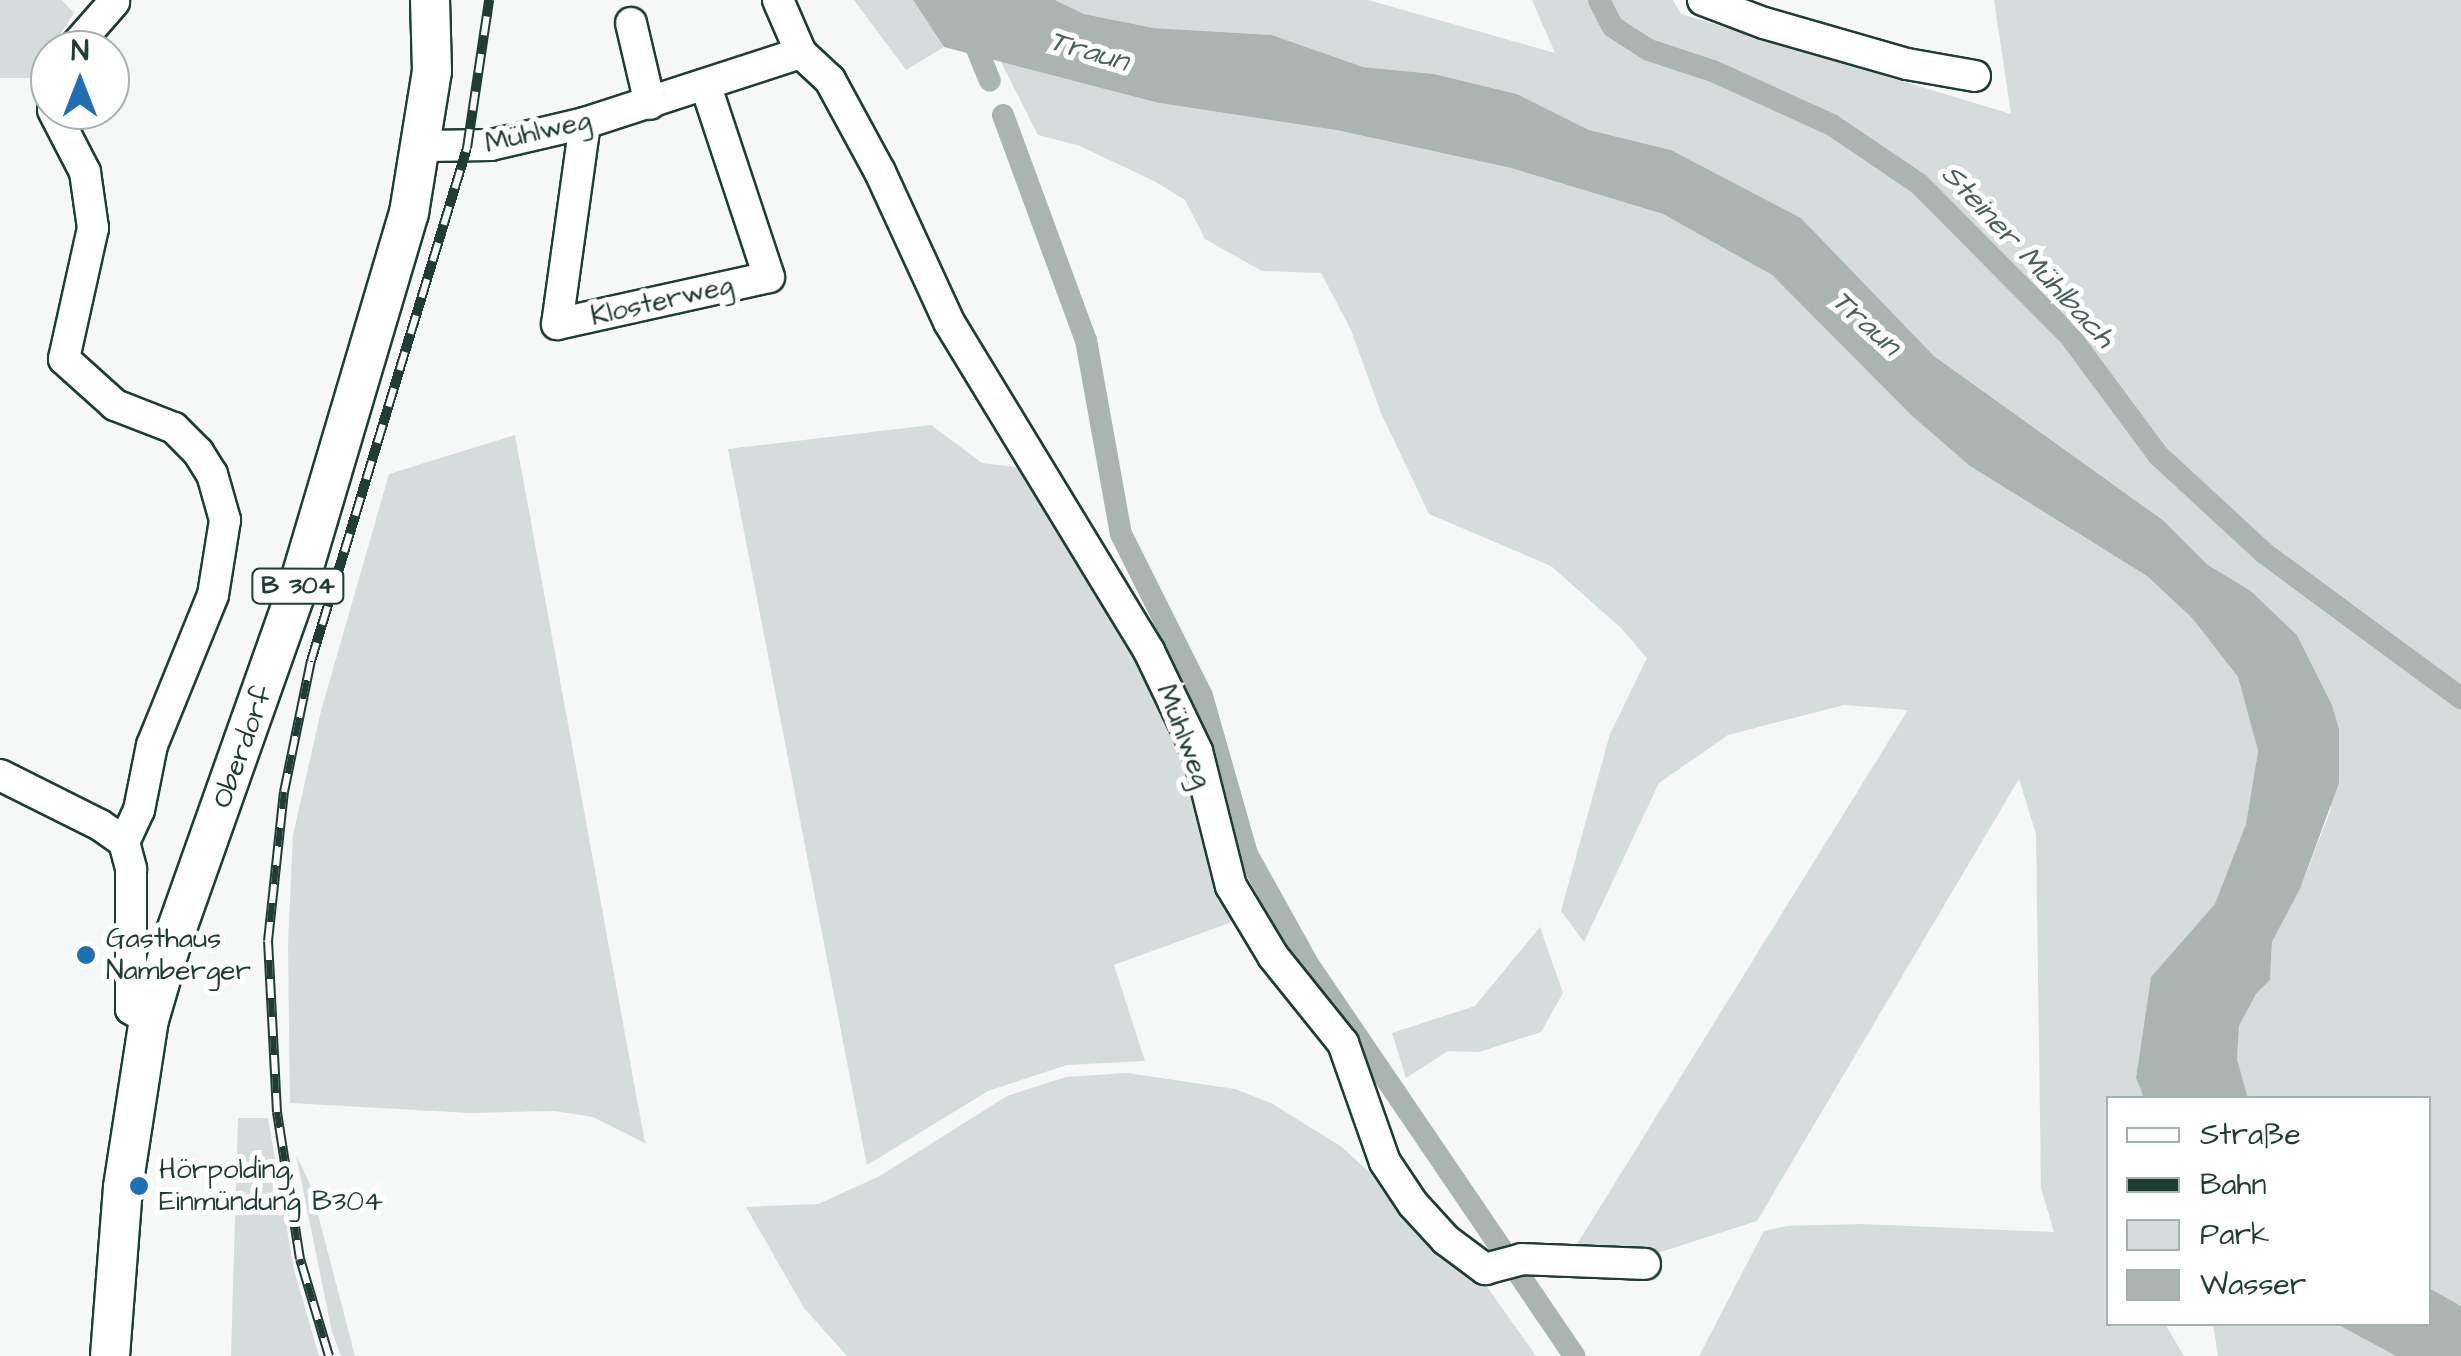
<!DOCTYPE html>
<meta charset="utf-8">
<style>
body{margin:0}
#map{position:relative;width:2461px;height:1356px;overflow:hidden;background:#f6f7f7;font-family:"Architects Daughter",sans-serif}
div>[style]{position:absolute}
.green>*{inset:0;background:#d6dcdb}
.water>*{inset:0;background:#aab5b1}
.canal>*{height:22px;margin:-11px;padding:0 11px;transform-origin:11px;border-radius:11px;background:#aab5b1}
.roads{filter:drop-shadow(2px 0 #1f3d34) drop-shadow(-2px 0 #1f3d34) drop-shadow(0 2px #1f3d34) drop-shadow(0 -2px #1f3d34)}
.minor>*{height:30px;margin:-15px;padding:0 15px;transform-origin:15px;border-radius:15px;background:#fff}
.major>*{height:38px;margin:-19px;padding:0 19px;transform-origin:19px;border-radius:19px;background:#fff}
.rail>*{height:10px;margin-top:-5px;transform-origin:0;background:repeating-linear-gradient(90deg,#fff 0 19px,#1f3d34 0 38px);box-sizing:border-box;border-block:2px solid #1f3d34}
.dots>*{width:28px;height:28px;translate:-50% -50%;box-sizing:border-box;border:5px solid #fff;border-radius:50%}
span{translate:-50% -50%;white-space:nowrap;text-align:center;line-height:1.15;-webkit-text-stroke:10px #fff;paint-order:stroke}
.shield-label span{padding:2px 8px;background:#fff;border:2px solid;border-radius:8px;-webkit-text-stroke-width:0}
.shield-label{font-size:25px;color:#1f3d34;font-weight:700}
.street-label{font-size:28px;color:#1f3d34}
.poi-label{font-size:28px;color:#1f3d34}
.left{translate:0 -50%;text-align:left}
.water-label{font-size:30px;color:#49615a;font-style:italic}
.legend{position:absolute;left:2106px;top:1096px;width:325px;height:230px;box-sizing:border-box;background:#fff;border:2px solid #a5b1ae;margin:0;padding:12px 18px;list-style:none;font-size:30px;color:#1f3d34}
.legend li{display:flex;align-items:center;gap:20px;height:50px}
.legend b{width:50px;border:2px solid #a5b1ae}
.north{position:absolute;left:30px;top:30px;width:100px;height:100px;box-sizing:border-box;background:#fff;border:2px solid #a5b1ae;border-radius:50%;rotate:0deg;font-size:28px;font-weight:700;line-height:40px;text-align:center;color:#1f3d34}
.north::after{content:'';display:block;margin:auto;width:35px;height:45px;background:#1f6fb2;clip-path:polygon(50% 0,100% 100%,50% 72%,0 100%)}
</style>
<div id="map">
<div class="green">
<div style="clip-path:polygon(0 0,62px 0,74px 13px,32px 78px,0 78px)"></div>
<div style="clip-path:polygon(854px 0,913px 0,944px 47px,906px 70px)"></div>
<div style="clip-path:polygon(1055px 0,1368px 0,1555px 53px,1532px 0,1673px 0,1681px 14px,2011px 114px,1994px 0,2461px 0,2461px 1306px,2429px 1288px,2428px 1098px,2248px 1098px,2237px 1059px,2239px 1026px,2256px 994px,2270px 980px,2272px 942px,2300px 889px,2331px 809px,2332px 705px,2297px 635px,2251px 591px,2208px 565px,2164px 521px,1934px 356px,1801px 218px,1671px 150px,1589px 130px,1517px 94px,1434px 74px,1363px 67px,1272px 35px,1154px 28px,1084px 14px)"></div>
<div style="clip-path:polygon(999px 58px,1159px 103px,1336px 130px,1511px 168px,1663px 214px,1772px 275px,1912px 416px,1970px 466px,2147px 576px,2192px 618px,2238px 677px,2258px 751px,2246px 824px,2215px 905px,2151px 977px,2136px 1078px,2144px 1098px,2108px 1098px,2108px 1324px,2165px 1324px,2184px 1356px,1699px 1356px,1764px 1231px,1787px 1226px,1861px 1224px,2054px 1232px,2041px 1188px,2036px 834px,2019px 779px,1757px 1221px,1645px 1257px,1571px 1254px,1908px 710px,1844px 705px,1728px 735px,1659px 783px,1584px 942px,1561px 911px,1610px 734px,1647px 658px,1621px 628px,1551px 566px,1429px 514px,1381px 413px,1351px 330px,1321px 273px,1262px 271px,1205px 239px,1185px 200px,1156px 182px,1080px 146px,1038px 135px)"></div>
<div style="clip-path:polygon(931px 425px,982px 463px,1033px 469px,1157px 682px,1187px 756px,1240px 919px,1114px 965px,1145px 1061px,1067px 1065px,988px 1091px,867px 1165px,728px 449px)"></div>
<div style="clip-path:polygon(515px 435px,645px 1143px,593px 1117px,555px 1111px,470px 1113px,290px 1103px,288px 945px,293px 835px,321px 711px,389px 474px)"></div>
<div style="clip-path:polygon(1540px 927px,1563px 993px,1541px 1032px,1479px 1052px,1448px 1051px,1406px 1078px,1392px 1033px,1475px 1006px)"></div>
<div style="clip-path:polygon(1127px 1073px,1235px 1089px,1271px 1103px,1342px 1147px,1478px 1274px,1536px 1356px,847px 1356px,804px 1308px,746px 1207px,818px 1204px,880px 1176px,1007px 1096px,1066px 1077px)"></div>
<div style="clip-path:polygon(238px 1118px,268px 1118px,294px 1270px,319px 1356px,231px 1356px)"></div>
<div style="clip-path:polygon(296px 1155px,310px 1184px,355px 1356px,341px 1356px,332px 1332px)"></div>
<div style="clip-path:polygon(2213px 1324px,2340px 1324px,2397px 1356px,2218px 1356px)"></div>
</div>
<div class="water">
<div style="clip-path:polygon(913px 0,1055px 0,1084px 14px,1154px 28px,1272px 35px,1363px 67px,1434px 74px,1517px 94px,1589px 130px,1671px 150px,1801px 218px,1934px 356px,2164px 521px,2208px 565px,2251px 591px,2297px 635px,2332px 705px,2339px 730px,2339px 783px,2300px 889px,2272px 942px,2270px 980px,2256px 994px,2239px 1026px,2237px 1059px,2248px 1098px,2144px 1098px,2136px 1078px,2151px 977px,2215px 904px,2246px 824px,2258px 751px,2238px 677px,2192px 618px,2147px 576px,1970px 466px,1912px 416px,1772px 275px,1663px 214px,1511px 168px,1336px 130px,1159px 103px,944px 47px)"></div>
<div style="clip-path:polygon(2429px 1288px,2461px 1306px,2461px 1356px,2396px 1356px,2337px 1324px,2428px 1324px)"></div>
</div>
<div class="canal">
<div style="left:957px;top:0;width:87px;rotate:67.8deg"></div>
<div style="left:1599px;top:0;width:30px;rotate:63deg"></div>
<div style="left:1613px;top:27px;width:43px;rotate:32.6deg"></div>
<div style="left:1649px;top:50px;width:67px;rotate:18.2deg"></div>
<div style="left:1713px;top:71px;width:131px;rotate:24.4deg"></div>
<div style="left:1832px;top:125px;width:105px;rotate:34.1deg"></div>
<div style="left:1919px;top:184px;width:213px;rotate:45.2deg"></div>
<div style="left:2069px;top:335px;width:151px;rotate:53.4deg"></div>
<div style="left:2159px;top:456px;width:143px;rotate:42.7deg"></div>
<div style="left:2264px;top:553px;width:245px;rotate:36.4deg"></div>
<div style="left:1003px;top:115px;width:240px;rotate:69.8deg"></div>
<div style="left:1086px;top:340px;width:197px;rotate:79.8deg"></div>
<div style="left:1121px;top:534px;width:181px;rotate:63.4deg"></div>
<div style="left:1202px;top:696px;width:164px;rotate:74.1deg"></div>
<div style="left:1247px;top:854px;width:126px;rotate:61deg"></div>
<div style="left:1308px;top:964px;width:474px;rotate:55.8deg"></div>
</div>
<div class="roads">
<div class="minor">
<div style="left:778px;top:0;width:58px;rotate:66.5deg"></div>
<div style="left:801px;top:53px;width:40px;rotate:43deg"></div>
<div style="left:830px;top:80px;width:105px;rotate:61.5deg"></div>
<div style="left:880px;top:172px;width:165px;rotate:65.3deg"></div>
<div style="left:949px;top:322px;width:385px;rotate:58.7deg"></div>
<div style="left:1149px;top:651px;width:111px;rotate:64.4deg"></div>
<div style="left:1197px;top:751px;width:139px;rotate:75.9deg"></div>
<div style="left:1231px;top:886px;width:82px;rotate:59deg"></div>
<div style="left:1273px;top:956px;width:112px;rotate:51.2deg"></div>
<div style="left:1343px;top:1043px;width:126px;rotate:70.6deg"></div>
<div style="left:1385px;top:1162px;width:50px;rotate:56.3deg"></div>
<div style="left:1413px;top:1204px;width:49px;rotate:47.5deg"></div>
<div style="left:1446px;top:1240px;width:49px;rotate:36.6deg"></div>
<div style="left:1485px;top:1269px;width:38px;rotate:-15deg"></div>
<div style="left:1522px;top:1259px;width:123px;rotate:2.3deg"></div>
<div style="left:1703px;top:0;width:65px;rotate:20.7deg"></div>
<div style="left:1764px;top:23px;width:149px;rotate:16deg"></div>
<div style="left:1907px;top:64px;width:69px;rotate:10deg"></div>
<div style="left:631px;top:23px;width:83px;rotate:76.8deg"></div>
<div style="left:72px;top:50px;width:64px;rotate:-48.8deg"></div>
<div style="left:53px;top:110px;width:70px;rotate:62.7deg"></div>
<div style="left:85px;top:172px;width:57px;rotate:81.9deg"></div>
<div style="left:93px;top:228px;width:134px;rotate:102.5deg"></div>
<div style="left:64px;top:359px;width:69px;rotate:42deg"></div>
<div style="left:115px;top:405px;width:63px;rotate:21.3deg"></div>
<div style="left:174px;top:428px;width:34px;rotate:45deg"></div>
<div style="left:198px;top:452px;width:26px;rotate:58deg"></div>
<div style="left:212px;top:474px;width:48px;rotate:74.2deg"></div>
<div style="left:225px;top:520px;width:76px;rotate:99.1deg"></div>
<div style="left:213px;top:595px;width:162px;rotate:112.1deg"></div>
<div style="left:152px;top:745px;width:66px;rotate:101.3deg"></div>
<div style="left:139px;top:810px;width:35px;rotate:115deg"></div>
<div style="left:585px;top:123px;width:203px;rotate:97.9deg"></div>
<div style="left:557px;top:324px;width:217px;rotate:-12.5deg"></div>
<div style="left:769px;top:277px;width:200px;rotate:-108.3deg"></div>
<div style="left:424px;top:146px;width:67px;rotate:-0.9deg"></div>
<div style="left:491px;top:145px;width:97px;rotate:-13.2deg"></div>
<div style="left:585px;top:123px;width:227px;rotate:-18deg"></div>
<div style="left:0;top:775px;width:112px;rotate:26.6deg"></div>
<div style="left:100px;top:825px;width:29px;rotate:35deg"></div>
<div style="left:124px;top:842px;width:28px;rotate:75deg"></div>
<div style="left:131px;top:869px;width:140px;rotate:90deg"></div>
<div style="left:131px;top:1009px;width:21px;rotate:31deg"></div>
</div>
<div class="major">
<div style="left:110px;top:1356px;width:169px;rotate:-85.6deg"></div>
<div style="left:123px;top:1187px;width:169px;rotate:-81.2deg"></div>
<div style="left:149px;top:1020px;width:75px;rotate:-73.7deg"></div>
<div style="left:170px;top:948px;width:386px;rotate:-70.5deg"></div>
<div style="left:299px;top:584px;width:387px;rotate:-73.5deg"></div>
<div style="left:409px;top:213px;width:144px;rotate:-80.8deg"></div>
<div style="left:432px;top:71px;width:71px;rotate:-91.6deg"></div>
</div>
</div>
<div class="rail">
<div style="left:329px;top:1356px;width:101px;rotate:-106.6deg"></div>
<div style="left:300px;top:1259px;width:149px;rotate:-98.9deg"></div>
<div style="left:277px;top:1112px;width:171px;rotate:-93deg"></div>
<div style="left:268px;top:941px;width:150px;rotate:-83.9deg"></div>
<div style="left:284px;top:792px;width:134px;rotate:-78.4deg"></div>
<div style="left:311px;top:661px;width:536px;rotate:-73.09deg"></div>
<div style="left:467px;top:148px;width:150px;rotate:-81.5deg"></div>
</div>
<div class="dots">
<div style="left:86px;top:955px;background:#1f6fb2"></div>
<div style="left:139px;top:1186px;background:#1f6fb2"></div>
</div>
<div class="shield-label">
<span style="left:298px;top:586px">B 304</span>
</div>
<div class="street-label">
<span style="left:538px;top:132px;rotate:-13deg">Mühlweg</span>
<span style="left:662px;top:301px;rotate:-13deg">Klosterweg</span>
<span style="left:1184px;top:736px;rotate:69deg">Mühlweg</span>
<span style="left:243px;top:747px;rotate:-70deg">Oberdorf</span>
</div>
<div class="poi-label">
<span class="left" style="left:106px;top:955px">Gasthaus<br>Namberger</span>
<span class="left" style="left:159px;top:1186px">Hörpolding,<br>Einmündung B304</span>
</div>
<div class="water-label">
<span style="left:1089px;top:51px;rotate:16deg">Traun</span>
<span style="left:2028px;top:256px;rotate:47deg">Steiner Mühlbach</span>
<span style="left:1866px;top:323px;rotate:42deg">Traun</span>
</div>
<ul class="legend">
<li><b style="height:12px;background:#fff"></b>Straße</li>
<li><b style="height:12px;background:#1f3d34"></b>Bahn</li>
<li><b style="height:28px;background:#d6dcdb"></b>Park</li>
<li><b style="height:28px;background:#aab5b1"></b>Wasser</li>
</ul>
<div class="north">N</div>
</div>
